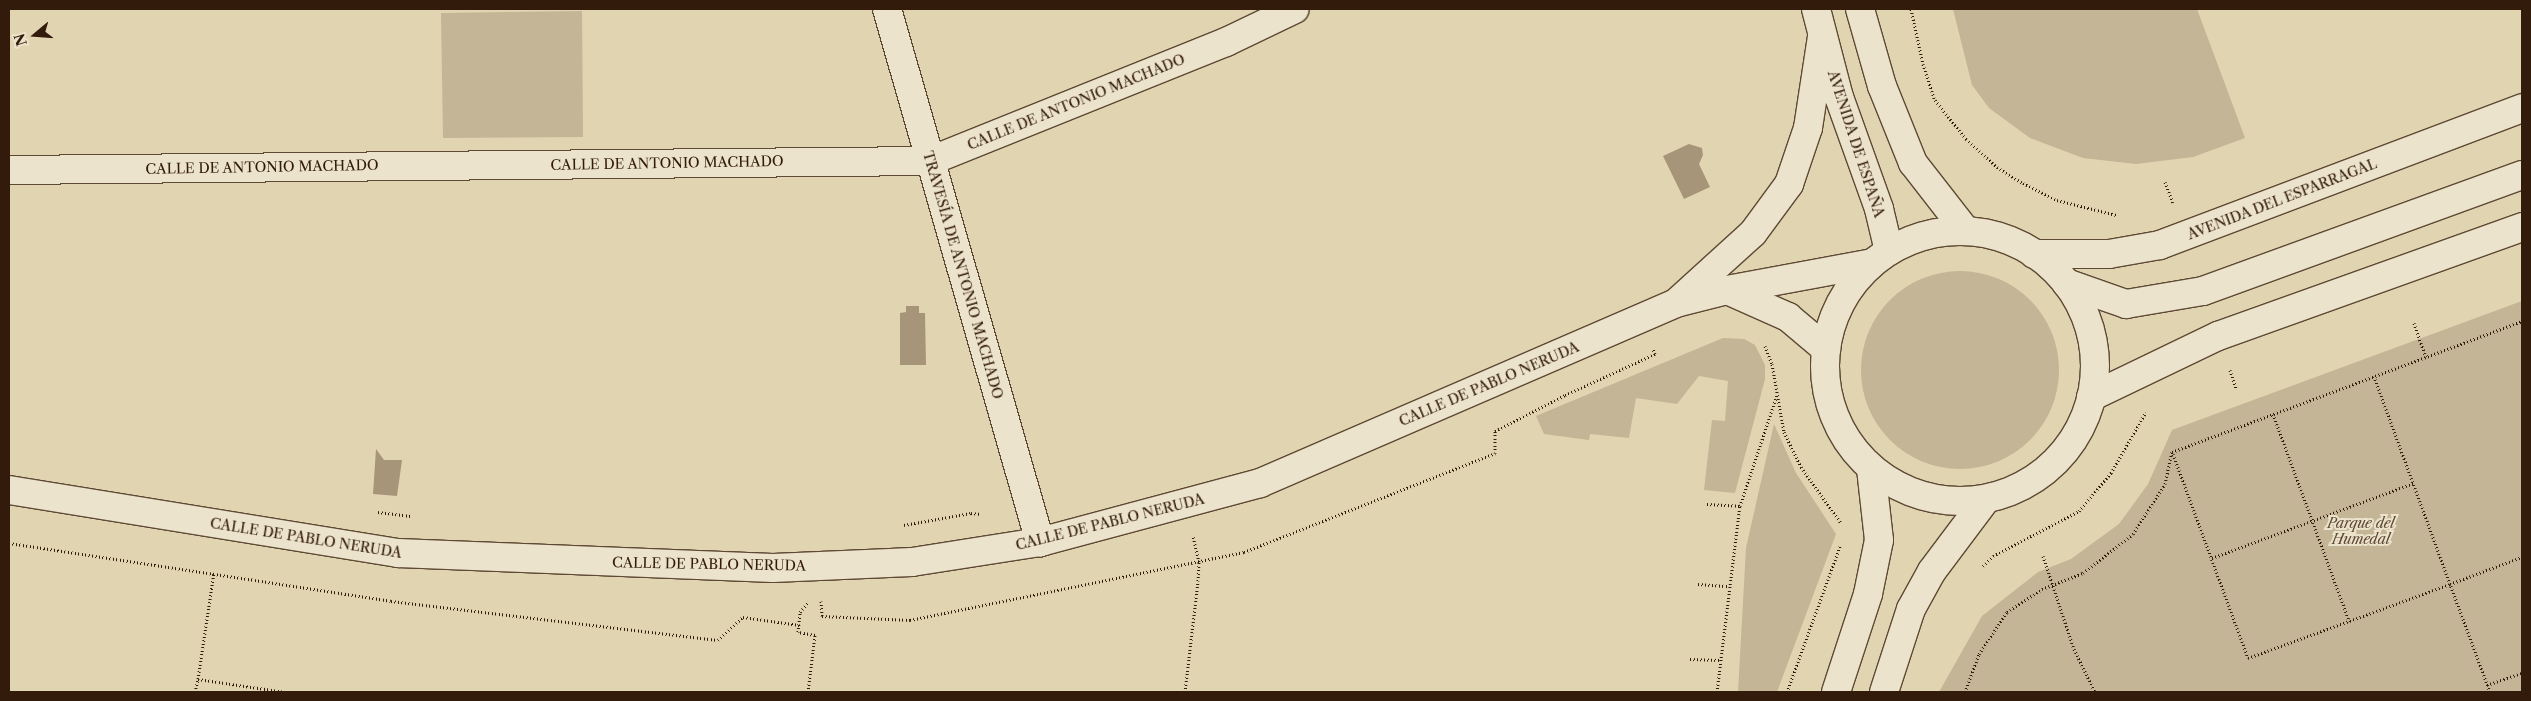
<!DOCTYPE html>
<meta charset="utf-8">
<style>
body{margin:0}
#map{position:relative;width:2531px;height:701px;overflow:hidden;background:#e1d4b1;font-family:"Libre Caslon Text",serif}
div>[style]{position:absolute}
.green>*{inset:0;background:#c3b595}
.round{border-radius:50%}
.water>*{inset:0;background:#a69579}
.path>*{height:3px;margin-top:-1.5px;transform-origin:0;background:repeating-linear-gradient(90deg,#331b0b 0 1px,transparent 0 3.5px)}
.roads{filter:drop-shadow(1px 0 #5e4934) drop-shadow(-1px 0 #5e4934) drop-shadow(0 1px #5e4934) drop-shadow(0 -1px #5e4934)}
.street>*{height:28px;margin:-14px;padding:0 14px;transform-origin:14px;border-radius:14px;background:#ece3cc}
.secondary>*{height:28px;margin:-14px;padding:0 14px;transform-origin:14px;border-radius:14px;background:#ece3cc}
.secondary>.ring{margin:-14px;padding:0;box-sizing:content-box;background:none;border:28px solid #ece3cc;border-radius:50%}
span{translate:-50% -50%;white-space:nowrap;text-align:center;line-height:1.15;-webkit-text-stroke:4px #ece3cc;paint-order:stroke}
.street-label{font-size:14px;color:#331b0b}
.park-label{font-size:14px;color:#5e4934;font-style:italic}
.frame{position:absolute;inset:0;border:10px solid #331b0b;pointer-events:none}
.north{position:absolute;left:10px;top:10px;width:50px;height:50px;-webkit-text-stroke:4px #ece3cc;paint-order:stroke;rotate:252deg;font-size:14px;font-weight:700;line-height:20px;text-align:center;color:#331b0b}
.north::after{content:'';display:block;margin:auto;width:18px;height:22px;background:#331b0b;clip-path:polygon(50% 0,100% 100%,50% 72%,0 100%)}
</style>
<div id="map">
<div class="green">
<div style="clip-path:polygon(1953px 9px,2197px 9px,2245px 138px,2193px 157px,2136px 164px,2083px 158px,2030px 138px,1989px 108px,1972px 85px)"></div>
<div style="clip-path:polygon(582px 11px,583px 137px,443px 138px,441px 13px)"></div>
<div class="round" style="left:1861px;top:271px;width:198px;height:198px"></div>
<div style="clip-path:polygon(2522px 301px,2522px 692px,1939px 692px,1982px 616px,2038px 572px,2071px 559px,2119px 524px,2148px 484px,2172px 430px)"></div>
<div style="clip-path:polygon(1723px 338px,1744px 339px,1755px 345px,1765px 365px,1765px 379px,1735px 493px,1704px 490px,1712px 420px,1725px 421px,1728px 381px,1699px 376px,1677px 404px,1636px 398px,1629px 438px,1590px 434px,1589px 440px,1544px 434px,1536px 416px)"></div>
<div style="clip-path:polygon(1774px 424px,1796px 473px,1836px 534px,1777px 692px,1738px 692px,1746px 548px)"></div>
</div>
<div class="water">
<div style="clip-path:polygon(1689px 144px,1702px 148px,1703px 155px,1699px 164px,1710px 187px,1684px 199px,1663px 156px)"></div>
<div style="clip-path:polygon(906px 306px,919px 306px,919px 313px,925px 313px,926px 365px,900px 365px,900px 313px,906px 312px)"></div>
<div style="clip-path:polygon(376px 449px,384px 460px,402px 460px,397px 496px,373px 494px)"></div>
</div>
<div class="path">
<div style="left:1911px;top:9px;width:56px;rotate:77.7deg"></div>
<div style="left:1923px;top:64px;width:38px;rotate:72deg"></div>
<div style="left:1935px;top:100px;width:50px;rotate:51.5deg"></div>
<div style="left:1966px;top:139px;width:42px;rotate:42.1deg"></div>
<div style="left:1997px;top:167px;width:31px;rotate:32deg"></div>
<div style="left:2023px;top:183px;width:38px;rotate:27deg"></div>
<div style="left:2057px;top:200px;width:61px;rotate:14.3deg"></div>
<div style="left:2165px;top:182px;width:22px;rotate:69deg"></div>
<div style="left:2414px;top:323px;width:36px;rotate:71deg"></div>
<div style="left:1765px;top:346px;width:19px;rotate:69deg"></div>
<div style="left:1772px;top:364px;width:69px;rotate:80deg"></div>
<div style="left:1784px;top:432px;width:39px;rotate:64deg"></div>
<div style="left:1801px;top:467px;width:69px;rotate:54.5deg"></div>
<div style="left:2230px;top:370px;width:19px;rotate:72deg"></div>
<div style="left:2273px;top:414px;width:221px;rotate:69.8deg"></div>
<div style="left:2173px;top:454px;width:217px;rotate:69.8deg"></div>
<div style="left:2248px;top:658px;width:215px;rotate:-20.1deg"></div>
<div style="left:2450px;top:584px;width:221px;rotate:-110.1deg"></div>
<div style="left:1707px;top:504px;width:33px;rotate:3deg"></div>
<div style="left:378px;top:512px;width:33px;rotate:7deg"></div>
<div style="left:904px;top:525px;width:68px;rotate:-10.2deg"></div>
<div style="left:971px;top:513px;width:10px;rotate:6deg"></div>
<div style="left:9px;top:543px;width:386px;rotate:8.6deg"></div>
<div style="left:391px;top:601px;width:329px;rotate:6.8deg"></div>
<div style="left:718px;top:640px;width:34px;rotate:-43deg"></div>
<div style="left:743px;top:617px;width:57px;rotate:8.1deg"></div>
<div style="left:2043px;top:556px;width:98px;rotate:71.6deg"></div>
<div style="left:2074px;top:649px;width:48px;rotate:64deg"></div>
<div style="left:2212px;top:558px;width:215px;rotate:-20.4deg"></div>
<div style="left:1983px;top:566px;width:14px;rotate:-45deg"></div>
<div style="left:1993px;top:556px;width:97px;rotate:-27.6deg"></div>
<div style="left:2079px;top:511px;width:50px;rotate:-49.9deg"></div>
<div style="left:2111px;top:473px;width:70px;rotate:-60.2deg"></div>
<div style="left:1698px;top:584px;width:31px;rotate:4deg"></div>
<div style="left:821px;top:601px;width:15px;rotate:86deg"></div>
<div style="left:822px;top:616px;width:88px;rotate:2.6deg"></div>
<div style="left:910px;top:620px;width:341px;rotate:-11.5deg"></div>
<div style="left:1244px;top:552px;width:270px;rotate:-21.5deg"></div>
<div style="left:1495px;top:453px;width:22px;rotate:-90deg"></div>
<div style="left:1495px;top:431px;width:79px;rotate:-27.2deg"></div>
<div style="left:1565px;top:395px;width:99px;rotate:-24.5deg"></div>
<div style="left:1655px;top:354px;width:5px;rotate:-112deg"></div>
<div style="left:1690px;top:659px;width:30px;rotate:2deg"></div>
<div style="left:198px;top:679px;width:108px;rotate:-81.5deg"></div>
<div style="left:2487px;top:685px;width:37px;rotate:-19deg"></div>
<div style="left:195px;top:692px;width:13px;rotate:-77deg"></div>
<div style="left:198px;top:679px;width:88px;rotate:8.5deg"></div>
<div style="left:808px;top:692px;width:57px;rotate:-83deg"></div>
<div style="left:815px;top:635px;width:17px;rotate:-170deg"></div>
<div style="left:798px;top:632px;width:20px;rotate:-84deg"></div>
<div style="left:800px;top:612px;width:14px;rotate:-51deg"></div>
<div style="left:1185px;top:692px;width:112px;rotate:-83.3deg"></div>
<div style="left:1198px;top:581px;width:19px;rotate:-87deg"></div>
<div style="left:1199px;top:562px;width:26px;rotate:-103deg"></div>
<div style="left:1717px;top:692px;width:187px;rotate:-83deg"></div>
<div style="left:1740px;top:506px;width:117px;rotate:-71.6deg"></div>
<div style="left:1787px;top:692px;width:155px;rotate:-70deg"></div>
<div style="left:1965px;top:692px;width:40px;rotate:-69.8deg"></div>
<div style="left:1979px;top:654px;width:50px;rotate:-56.3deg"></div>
<div style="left:2007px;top:612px;width:42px;rotate:-33.3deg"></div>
<div style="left:2042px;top:589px;width:44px;rotate:-21.3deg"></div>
<div style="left:2083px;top:573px;width:63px;rotate:-38deg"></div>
<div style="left:2133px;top:534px;width:59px;rotate:-57.4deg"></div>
<div style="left:2165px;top:484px;width:33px;rotate:-78deg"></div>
<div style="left:2172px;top:452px;width:374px;rotate:-20.5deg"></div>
<div style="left:2490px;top:692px;width:115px;rotate:-110.3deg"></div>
<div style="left:2450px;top:584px;width:77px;rotate:-20.6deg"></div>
</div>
<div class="roads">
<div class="street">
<div style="left:887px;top:9px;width:555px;rotate:73.98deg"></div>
<div style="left:9px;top:170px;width:921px;rotate:-0.56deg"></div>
<div style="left:930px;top:161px;width:319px;rotate:-21.9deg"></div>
<div style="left:1226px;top:42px;width:76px;rotate:-25.6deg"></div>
<div style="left:2034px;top:254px;width:75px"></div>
<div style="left:2109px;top:254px;width:52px;rotate:-10deg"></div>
<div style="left:2160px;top:245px;width:387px;rotate:-20.7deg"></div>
<div style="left:1727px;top:290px;width:67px;rotate:23.9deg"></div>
<div style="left:1788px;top:317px;width:50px;rotate:40.1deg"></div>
<div style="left:1678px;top:301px;width:101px;rotate:-42.2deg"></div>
<div style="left:1753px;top:233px;width:61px;rotate:-53.7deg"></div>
<div style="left:1789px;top:184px;width:59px;rotate:-71.3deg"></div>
<div style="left:1808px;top:128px;width:93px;rotate:-81.3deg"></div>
<div style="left:9px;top:490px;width:394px;rotate:9.2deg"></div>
<div style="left:398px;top:553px;width:375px;rotate:2.3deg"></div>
<div style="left:773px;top:568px;width:139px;rotate:-2.5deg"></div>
<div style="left:912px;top:562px;width:130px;rotate:-8.9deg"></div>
<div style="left:1040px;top:542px;width:228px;rotate:-15deg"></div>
<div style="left:1260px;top:483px;width:453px;rotate:-23.4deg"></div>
<div style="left:1676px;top:303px;width:53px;rotate:-14.3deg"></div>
<div style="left:1727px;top:290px;width:147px;rotate:-10.5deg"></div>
</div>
<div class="secondary">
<div style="left:1816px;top:9px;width:91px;rotate:75.4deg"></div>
<div style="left:1839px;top:97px;width:119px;rotate:70.3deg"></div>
<div style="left:1879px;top:209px;width:43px;rotate:76.6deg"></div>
<div style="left:1860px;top:9px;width:80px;rotate:74.1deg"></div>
<div style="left:1882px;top:86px;width:83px;rotate:68.1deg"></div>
<div style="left:1913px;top:163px;width:86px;rotate:52.1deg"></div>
<div class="ring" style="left:1825px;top:231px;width:242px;height:242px"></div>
<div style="left:2066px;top:283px;width:64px;rotate:19.3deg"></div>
<div style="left:2126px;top:304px;width:78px;rotate:-9.6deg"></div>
<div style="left:2203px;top:291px;width:339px;rotate:-20deg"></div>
<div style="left:2091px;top:397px;width:141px;rotate:-25.7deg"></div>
<div style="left:2218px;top:336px;width:323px;rotate:-19.7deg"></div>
<div style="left:1836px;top:692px;width:103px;rotate:-71.9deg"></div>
<div style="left:1868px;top:594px;width:55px;rotate:-78.5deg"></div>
<div style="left:1879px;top:540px;width:71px;rotate:-96.4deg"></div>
<div style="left:1884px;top:692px;width:87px;rotate:-72deg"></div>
<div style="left:1911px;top:609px;width:43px;rotate:-61.1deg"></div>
<div style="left:1932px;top:571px;width:90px;rotate:-53.1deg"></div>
</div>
</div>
<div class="street-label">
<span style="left:1076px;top:102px;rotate:-22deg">CALLE DE ANTONIO MACHADO</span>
<span style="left:1856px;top:144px;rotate:72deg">AVENIDA DE ESPAÑA</span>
<span style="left:667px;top:163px;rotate:-1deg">CALLE DE ANTONIO MACHADO</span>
<span style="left:262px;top:167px;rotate:-1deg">CALLE DE ANTONIO MACHADO</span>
<span style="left:2282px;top:199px;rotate:-21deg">AVENIDA DEL ESPARRAGAL</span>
<span style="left:963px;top:275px;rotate:74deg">TRAVESÍA DE ANTONIO MACHADO</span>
<span style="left:1489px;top:384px;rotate:-23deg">CALLE DE PABLO NERUDA</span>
<span style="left:1110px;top:522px;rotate:-14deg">CALLE DE PABLO NERUDA</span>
<span style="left:306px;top:538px;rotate:9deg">CALLE DE PABLO NERUDA</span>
<span style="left:709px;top:564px;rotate:1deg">CALLE DE PABLO NERUDA</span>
</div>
<div class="park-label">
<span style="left:2361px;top:531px">Parque del<br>Humedal</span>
</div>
<div class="frame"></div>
<div class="north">N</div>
</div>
